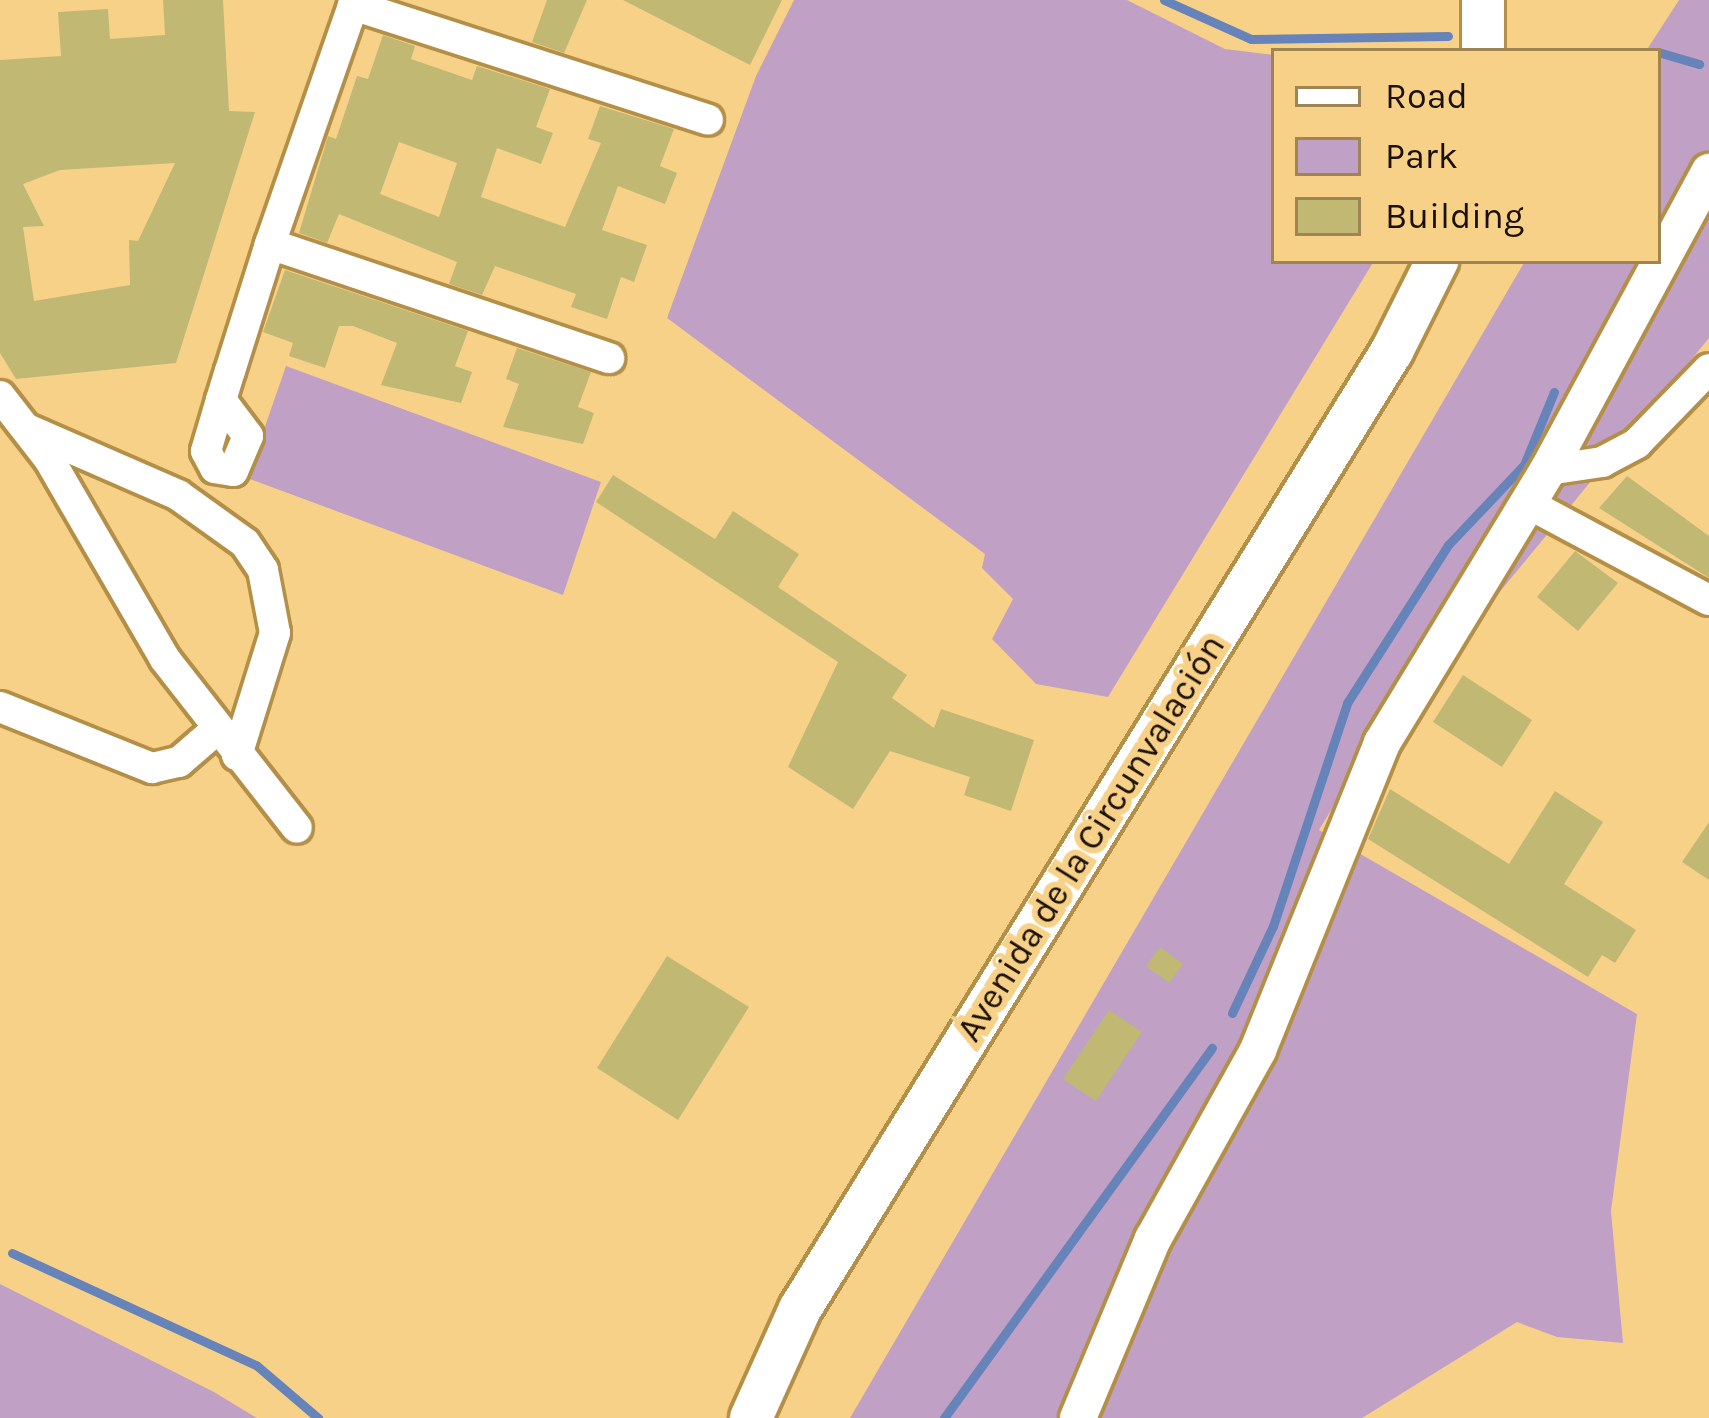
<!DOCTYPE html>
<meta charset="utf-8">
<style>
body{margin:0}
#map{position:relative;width:1709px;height:1418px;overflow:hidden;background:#f8d189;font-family:Karla,sans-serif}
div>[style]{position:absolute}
.green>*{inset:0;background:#c0a1c5}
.stream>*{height:9px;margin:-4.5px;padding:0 4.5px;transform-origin:4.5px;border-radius:4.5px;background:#6683ba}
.building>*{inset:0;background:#c1b874}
.roads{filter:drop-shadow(3px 0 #b48f47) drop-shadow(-3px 0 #b48f47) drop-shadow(0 3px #b48f47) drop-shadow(0 -3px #b48f47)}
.minor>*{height:30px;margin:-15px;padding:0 15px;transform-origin:15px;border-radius:15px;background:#fff}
.tertiary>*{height:36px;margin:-18px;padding:0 18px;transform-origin:18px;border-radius:18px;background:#fff}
.secondary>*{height:42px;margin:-21px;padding:0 21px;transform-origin:21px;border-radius:21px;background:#fff}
span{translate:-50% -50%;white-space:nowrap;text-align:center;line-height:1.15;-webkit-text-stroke:12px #f8d189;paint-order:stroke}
.street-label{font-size:36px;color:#1b1000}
.legend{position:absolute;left:1271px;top:48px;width:390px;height:216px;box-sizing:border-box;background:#f8d189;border:3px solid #a08452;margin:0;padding:15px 21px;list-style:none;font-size:36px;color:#1b1000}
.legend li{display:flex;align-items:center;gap:24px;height:60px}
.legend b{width:60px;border:3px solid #a08452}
</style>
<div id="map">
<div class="green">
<div style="clip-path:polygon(794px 0,1127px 0,1225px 49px,1274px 55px,1274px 261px,1374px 261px,1108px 697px,1036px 684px,992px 639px,1013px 599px,982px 568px,985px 554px,667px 318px,756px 76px)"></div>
<div style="clip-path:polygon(1679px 0,1709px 0,1709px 159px,1684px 201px,1709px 217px,1709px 338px,1362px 759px,1319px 830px,1637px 1014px,1611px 1211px,1623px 1343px,1557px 1337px,1517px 1322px,1362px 1418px,850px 1418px,1525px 261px,1658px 261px,1658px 51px,1646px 51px)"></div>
<div style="clip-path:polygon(286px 366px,601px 482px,563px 595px,247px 478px)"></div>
<div style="clip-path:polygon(0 1284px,214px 1392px,257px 1418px,0 1418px)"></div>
</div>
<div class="stream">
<div style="left:1164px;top:0;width:95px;rotate:24.1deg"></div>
<div style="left:1251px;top:39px;width:197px;rotate:-0.9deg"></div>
<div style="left:1658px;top:52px;width:43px;rotate:16.3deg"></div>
<div style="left:1232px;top:1013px;width:96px;rotate:-64.8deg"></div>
<div style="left:1273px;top:926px;width:235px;rotate:-71.6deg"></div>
<div style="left:1347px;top:703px;width:188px;rotate:-57.4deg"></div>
<div style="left:1448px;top:545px;width:110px;rotate:-46.5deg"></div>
<div style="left:1524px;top:465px;width:79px;rotate:-67.7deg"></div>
<div style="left:12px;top:1253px;width:268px;rotate:24.7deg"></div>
<div style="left:256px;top:1365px;width:82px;rotate:40.5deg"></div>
<div style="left:944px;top:1418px;width:457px;rotate:-54.1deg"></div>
</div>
<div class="building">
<div style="clip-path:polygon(evenodd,163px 0,223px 0,229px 111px,255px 112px,176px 363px,16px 379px,0 353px,0 60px,61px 56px,58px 12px,108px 9px,110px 39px,165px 35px,163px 0,175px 163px,138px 241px,129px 240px,130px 285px,34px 301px,23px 227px,44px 226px,23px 184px,60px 170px,175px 163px)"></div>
<div style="clip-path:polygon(547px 0,587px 0,564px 53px,532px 42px)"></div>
<div style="clip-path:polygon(623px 0,782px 0,750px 65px)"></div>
<div style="clip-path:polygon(evenodd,383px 35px,415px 46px,411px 59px,472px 80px,477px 66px,550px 89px,536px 127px,553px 133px,541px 164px,497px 148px,481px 197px,565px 227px,601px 143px,588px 139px,600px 106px,674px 129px,660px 166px,677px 173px,665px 204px,618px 186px,602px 230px,647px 245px,634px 282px,621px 277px,607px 319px,571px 307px,576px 294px,495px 266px,482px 295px,449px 284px,457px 262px,339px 214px,327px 243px,299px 233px,328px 136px,336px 139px,357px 76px,368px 79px,383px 35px,399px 142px,457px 163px,439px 217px,380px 194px,399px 142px)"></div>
<div style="clip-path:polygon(285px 270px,468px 331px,455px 366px,472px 372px,461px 403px,381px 385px,397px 343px,353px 326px,339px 326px,325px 368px,289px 356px,293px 343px,263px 332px)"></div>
<div style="clip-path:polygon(517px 348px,591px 372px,578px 407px,594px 413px,583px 444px,503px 427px,519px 384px,506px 379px)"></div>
<div style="clip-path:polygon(613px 475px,715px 539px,733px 511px,799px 554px,778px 587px,907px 675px,892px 698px,934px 728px,941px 709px,1034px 740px,1011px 811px,964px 795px,970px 777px,890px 751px,853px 809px,788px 767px,838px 662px,596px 502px)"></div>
<div style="clip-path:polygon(1627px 476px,1709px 536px,1709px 578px,1599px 508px)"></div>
<div style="clip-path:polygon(1575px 551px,1618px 583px,1578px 631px,1537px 597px)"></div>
<div style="clip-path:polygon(1463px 675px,1532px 720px,1502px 767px,1433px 722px)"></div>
<div style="clip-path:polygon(1390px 789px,1509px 864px,1555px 791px,1603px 822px,1564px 884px,1636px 930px,1615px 963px,1602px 955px,1588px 977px,1368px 839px)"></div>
<div style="clip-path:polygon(1709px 822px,1709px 880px,1682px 862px)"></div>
<div style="clip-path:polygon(1160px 947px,1183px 964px,1169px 983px,1146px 966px)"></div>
<div style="clip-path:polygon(667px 956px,749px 1007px,678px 1120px,597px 1068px)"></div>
<div style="clip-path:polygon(1109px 1010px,1142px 1032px,1096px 1101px,1063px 1079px)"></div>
</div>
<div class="roads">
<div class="minor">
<div style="left:353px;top:5px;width:373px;rotate:17.9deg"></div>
<div style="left:270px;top:244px;width:358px;rotate:18.6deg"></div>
<div style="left:0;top:396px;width:80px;rotate:52.1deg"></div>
<div style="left:49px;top:459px;width:231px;rotate:59.9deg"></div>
<div style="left:165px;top:659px;width:214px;rotate:52deg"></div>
<div style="left:221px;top:400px;width:45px;rotate:53.1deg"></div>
<div style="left:248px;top:436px;width:38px;rotate:113deg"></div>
<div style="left:233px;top:471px;width:18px;rotate:-171deg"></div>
<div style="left:215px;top:468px;width:19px;rotate:-118deg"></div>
<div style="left:206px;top:451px;width:53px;rotate:-73.6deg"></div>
<div style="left:221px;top:400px;width:30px;rotate:-73deg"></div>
<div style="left:230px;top:371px;width:133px;rotate:-72.5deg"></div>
<div style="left:270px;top:244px;width:258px;rotate:-70.8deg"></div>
<div style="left:27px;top:429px;width:165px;rotate:23.6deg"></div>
<div style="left:178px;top:495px;width:82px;rotate:35.6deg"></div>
<div style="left:245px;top:543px;width:32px;rotate:56deg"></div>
<div style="left:263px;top:570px;width:64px;rotate:79.2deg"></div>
<div style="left:275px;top:633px;width:128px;rotate:107.3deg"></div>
<div style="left:1548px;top:470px;width:55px;rotate:-8.4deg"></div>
<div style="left:1602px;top:462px;width:40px;rotate:-28deg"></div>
<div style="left:1637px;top:443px;width:103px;rotate:-45.8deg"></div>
<div style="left:1527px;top:503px;width:206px;rotate:28.1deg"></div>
<div style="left:0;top:707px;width:164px;rotate:21.9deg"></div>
<div style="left:152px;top:768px;width:28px;rotate:-13deg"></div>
<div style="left:179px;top:762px;width:49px;rotate:-40.9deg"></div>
</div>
<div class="tertiary">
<div style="left:1078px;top:1418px;width:194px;rotate:-67.3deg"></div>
<div style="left:1153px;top:1239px;width:216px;rotate:-60.9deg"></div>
<div style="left:1258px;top:1050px;width:331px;rotate:-68deg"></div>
<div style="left:1382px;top:743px;width:320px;rotate:-58.7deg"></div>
<div style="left:1548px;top:470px;width:339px;rotate:-61.6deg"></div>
</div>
<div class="secondary">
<div style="left:1483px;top:51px;width:51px;rotate:-90deg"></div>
<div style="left:751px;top:1418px;width:120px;rotate:-65.8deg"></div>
<div style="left:800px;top:1309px;width:1126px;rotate:-58.29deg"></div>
<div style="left:1392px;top:351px;width:101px;rotate:-63.4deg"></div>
</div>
</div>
<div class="street-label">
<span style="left:1091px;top:838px;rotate:-58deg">Avenida de la Circunvalación</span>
</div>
<ul class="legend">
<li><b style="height:15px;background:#fff"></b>Road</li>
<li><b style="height:33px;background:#c0a1c5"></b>Park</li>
<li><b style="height:33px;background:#c1b874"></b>Building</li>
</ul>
</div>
